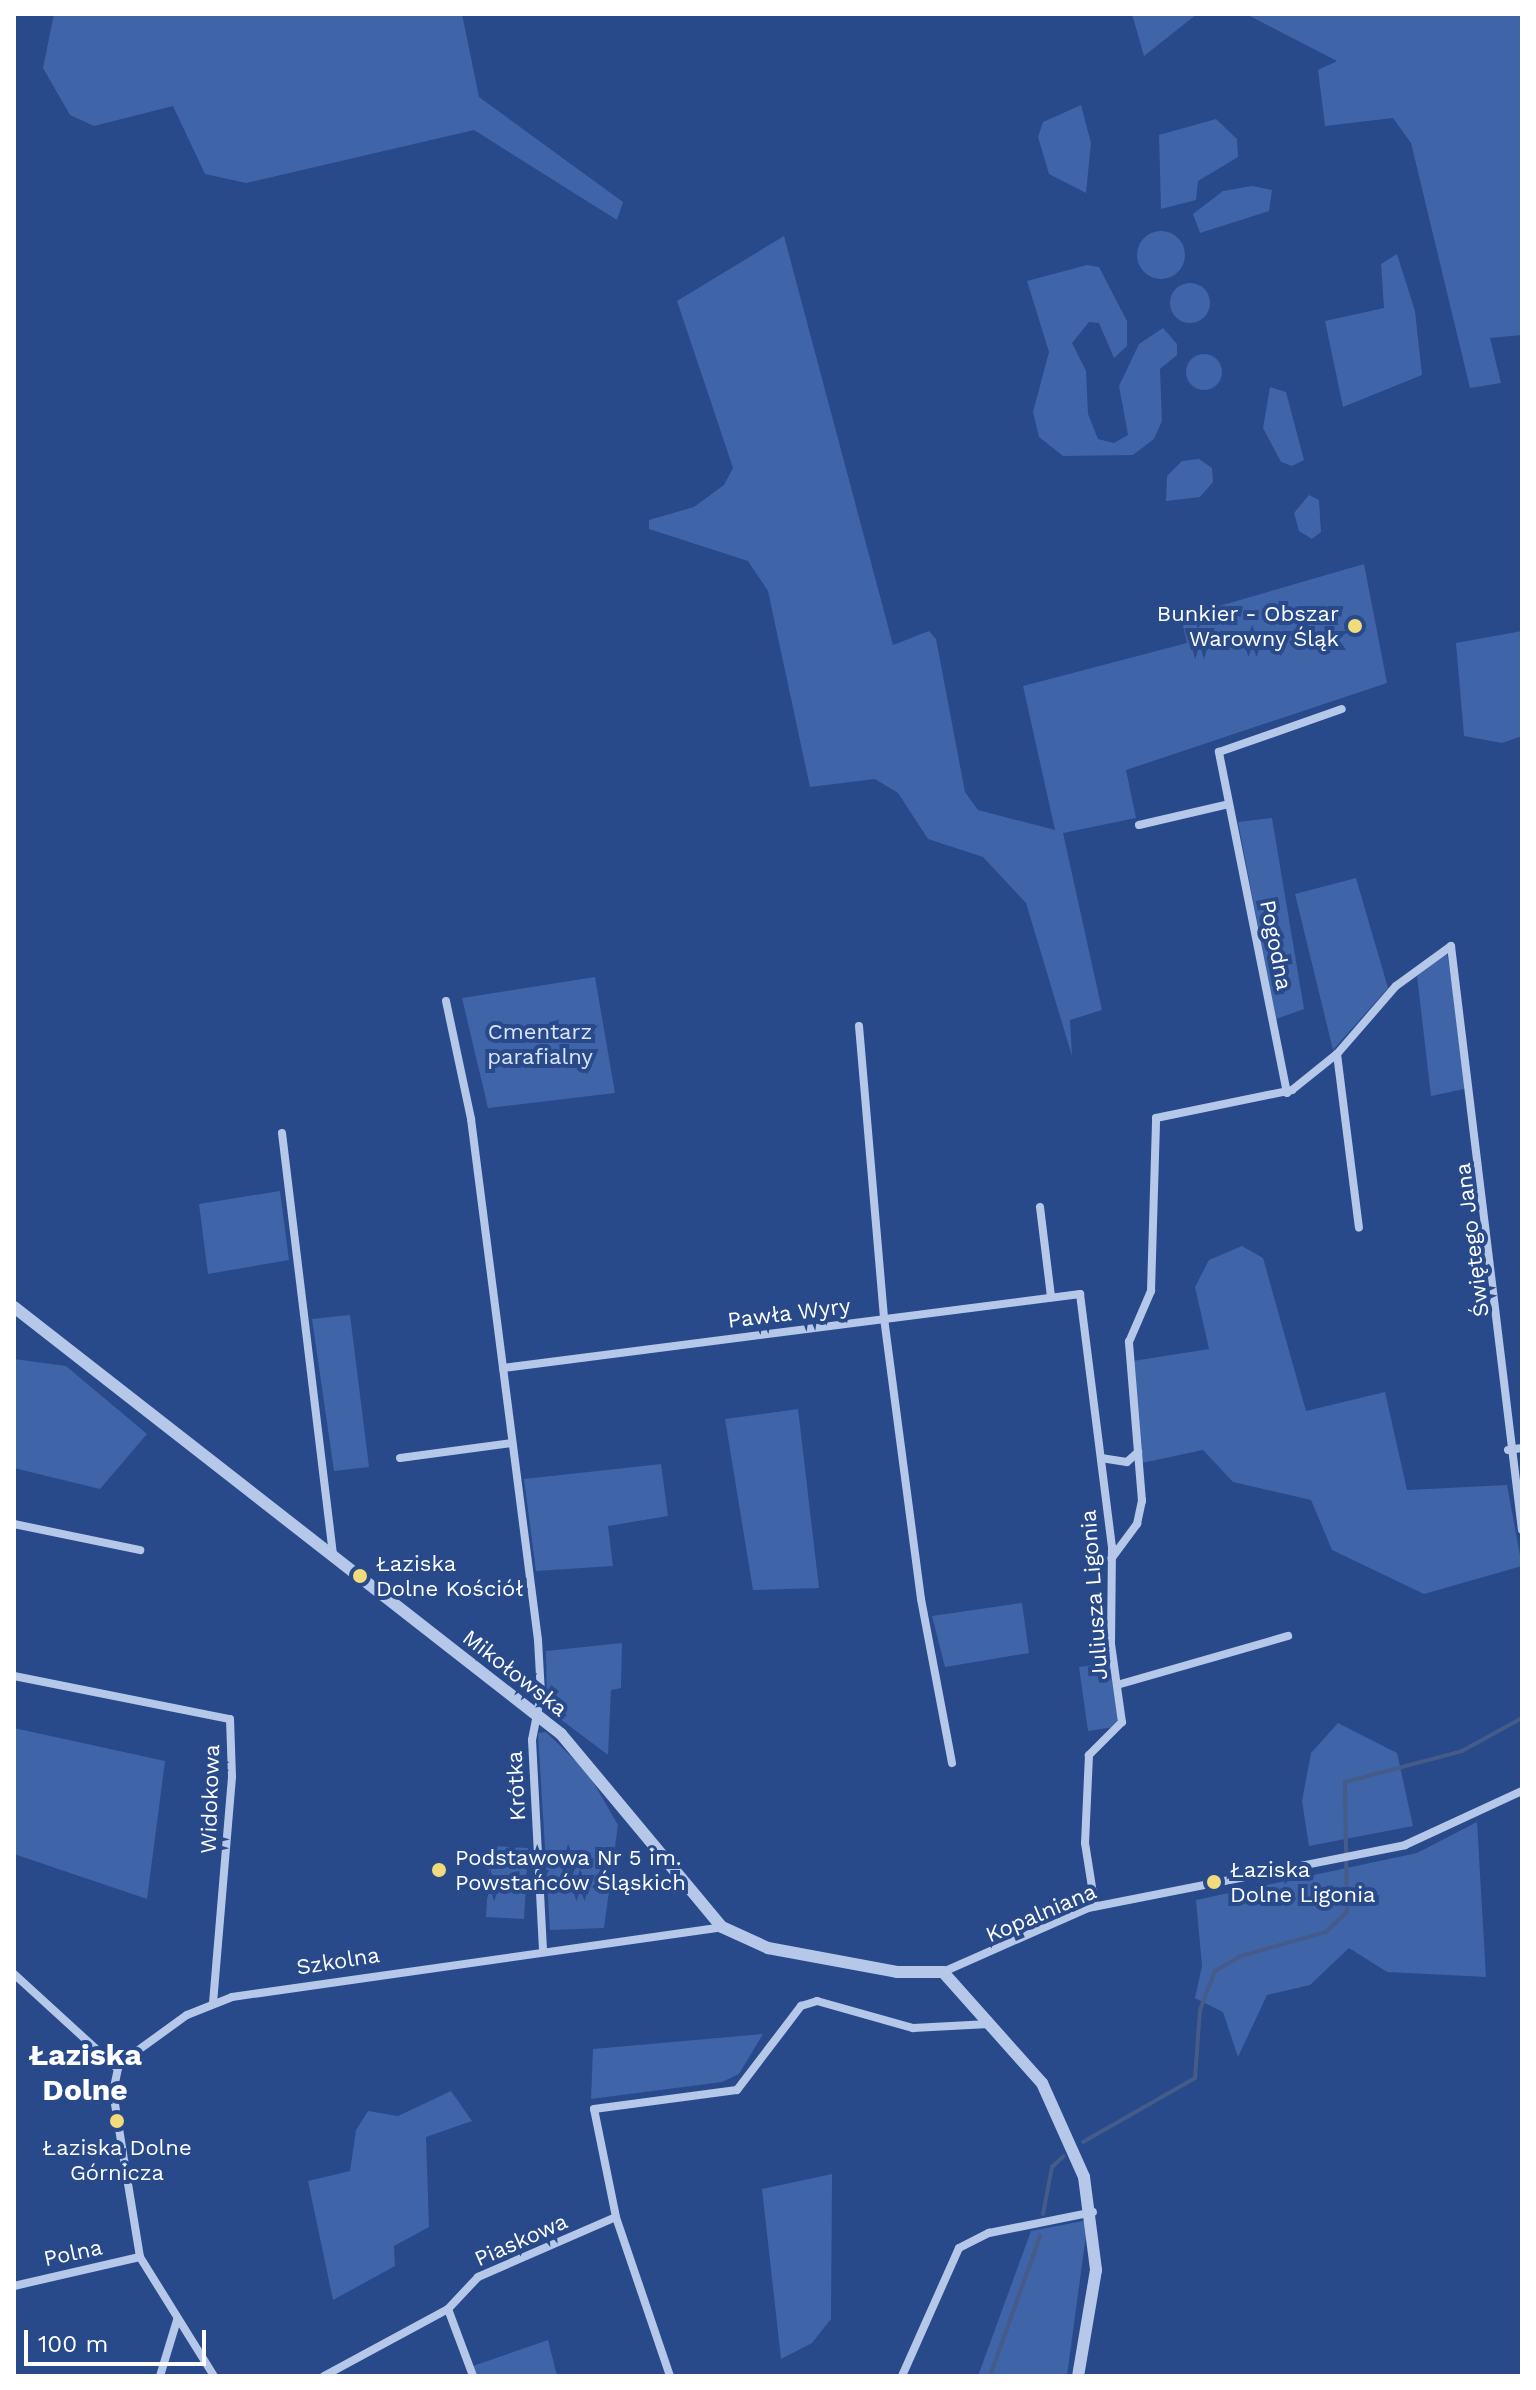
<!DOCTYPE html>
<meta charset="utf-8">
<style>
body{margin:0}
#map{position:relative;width:1536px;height:2390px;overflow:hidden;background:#28498a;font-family:"Work Sans",sans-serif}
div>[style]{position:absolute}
.green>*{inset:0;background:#4064a8}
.round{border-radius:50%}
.stream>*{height:4px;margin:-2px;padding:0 2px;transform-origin:2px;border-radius:2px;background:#455b8a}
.minor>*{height:8px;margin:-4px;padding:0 4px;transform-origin:4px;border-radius:4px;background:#b6c8e9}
.tertiary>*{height:12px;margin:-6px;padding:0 6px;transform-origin:6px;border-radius:6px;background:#b6c8e9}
.dots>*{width:22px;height:22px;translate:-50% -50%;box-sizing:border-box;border:4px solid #28498a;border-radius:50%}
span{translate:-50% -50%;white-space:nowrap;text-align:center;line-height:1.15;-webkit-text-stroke:8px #28498a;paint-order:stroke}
.poi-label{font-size:22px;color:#fff}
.right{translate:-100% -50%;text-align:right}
.left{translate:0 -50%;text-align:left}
.street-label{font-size:22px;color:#fff}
.park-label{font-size:22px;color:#dae4f7}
.district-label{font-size:30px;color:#fff;font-weight:700}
.frame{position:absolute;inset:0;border:16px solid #fff;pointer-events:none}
.scale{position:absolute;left:24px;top:2330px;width:182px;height:36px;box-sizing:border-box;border:4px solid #fff;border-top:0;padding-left:10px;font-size:24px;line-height:28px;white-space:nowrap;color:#fff;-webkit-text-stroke:6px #28498a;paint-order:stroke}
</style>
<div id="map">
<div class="green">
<div style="clip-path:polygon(54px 14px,462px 14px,479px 97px,623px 202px,617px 220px,474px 130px,246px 183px,205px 174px,173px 106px,94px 126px,70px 115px,43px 68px)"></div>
<div style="clip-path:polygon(1132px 14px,1197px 14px,1144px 56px)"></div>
<div style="clip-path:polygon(1246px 14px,1522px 14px,1522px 335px,1490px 338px,1501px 383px,1470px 388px,1411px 143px,1393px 118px,1325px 126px,1318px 70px,1337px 61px)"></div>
<div style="clip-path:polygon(1081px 105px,1091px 143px,1086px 193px,1049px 174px,1038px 137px,1043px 122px)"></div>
<div style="clip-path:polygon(1216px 119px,1237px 139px,1238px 157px,1198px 181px,1196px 200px,1161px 209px,1159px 135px)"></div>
<div style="clip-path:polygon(1252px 186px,1272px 190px,1269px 211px,1200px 233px,1193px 214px,1223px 191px)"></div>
<div class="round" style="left:1137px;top:231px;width:48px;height:48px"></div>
<div style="clip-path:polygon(784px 236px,893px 645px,929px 631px,936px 639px,965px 792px,978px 810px,1055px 830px,1023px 686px,1187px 643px,1181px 617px,1364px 564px,1387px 683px,1126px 770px,1136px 818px,1063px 833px,1102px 1010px,1070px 1020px,1072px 1056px,1026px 903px,983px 857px,928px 839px,898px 793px,875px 779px,810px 787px,768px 591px,748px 561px,649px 529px,649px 520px,694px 507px,724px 485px,733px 468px,677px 301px)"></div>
<div style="clip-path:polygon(1397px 254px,1415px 311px,1422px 375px,1343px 407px,1325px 321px,1384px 308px,1381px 264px)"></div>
<div style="clip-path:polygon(1087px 265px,1099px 267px,1127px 321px,1127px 346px,1114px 358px,1099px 323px,1089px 322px,1072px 343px,1086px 371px,1088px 414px,1098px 439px,1114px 443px,1128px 435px,1119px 386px,1139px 344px,1163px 328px,1177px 344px,1177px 355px,1160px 369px,1162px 421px,1154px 439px,1133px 455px,1063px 456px,1039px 437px,1033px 412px,1049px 352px,1027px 281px)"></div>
<div class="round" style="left:1170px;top:283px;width:40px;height:40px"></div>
<div class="round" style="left:1186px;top:354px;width:36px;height:36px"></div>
<div style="clip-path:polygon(1270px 387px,1286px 392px,1304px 460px,1292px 466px,1281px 462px,1263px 428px)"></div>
<div style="clip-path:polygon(1199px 459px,1212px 468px,1213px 482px,1200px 497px,1166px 501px,1167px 476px,1182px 461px)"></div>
<div style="clip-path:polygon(1309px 495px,1319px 500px,1321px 532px,1312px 539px,1299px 531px,1294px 513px)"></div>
<div style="clip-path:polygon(1522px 631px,1522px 736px,1502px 743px,1464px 736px,1456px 643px)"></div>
<div style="clip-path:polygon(1272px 818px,1304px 1009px,1276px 1019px,1238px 822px)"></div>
<div style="clip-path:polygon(1356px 878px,1388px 988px,1333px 1050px,1295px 894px)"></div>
<div style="clip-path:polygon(1447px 953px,1469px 1088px,1431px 1096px,1417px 976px)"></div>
<div style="clip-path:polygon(595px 977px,615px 1093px,488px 1108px,462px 998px)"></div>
<div style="clip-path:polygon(280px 1191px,289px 1260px,208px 1274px,199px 1204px)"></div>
<div style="clip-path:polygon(1242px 1246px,1263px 1258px,1306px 1411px,1385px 1392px,1407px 1490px,1507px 1485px,1522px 1566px,1424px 1594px,1332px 1550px,1311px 1500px,1233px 1482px,1203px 1450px,1142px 1463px,1133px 1361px,1209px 1349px,1195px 1287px,1209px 1260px)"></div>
<div style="clip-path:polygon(350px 1315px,369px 1467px,334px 1471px,312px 1319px)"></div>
<div style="clip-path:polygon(14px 1359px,66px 1366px,147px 1434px,100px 1489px,14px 1468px)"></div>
<div style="clip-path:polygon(798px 1409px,819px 1588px,753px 1590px,725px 1419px)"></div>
<div style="clip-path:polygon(661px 1464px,668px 1516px,608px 1526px,613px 1566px,536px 1571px,524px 1479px)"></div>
<div style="clip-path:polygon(1022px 1603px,1029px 1653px,945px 1667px,932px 1616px)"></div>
<div style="clip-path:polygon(622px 1643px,621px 1688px,611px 1690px,608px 1755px,547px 1709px,546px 1651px)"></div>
<div style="clip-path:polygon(1109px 1663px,1118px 1718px,1115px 1727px,1088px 1731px,1079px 1667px)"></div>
<div style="clip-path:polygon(1338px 1723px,1397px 1753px,1413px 1826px,1309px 1846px,1302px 1801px,1311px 1753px)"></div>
<div style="clip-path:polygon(14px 1728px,165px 1761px,147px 1899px,14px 1854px)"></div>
<div style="clip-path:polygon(546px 1732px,588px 1773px,618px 1825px,604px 1928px,550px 1930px,538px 1733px)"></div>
<div style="clip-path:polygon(1477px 1822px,1486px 1977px,1387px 1972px,1349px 1948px,1310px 1985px,1267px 1995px,1238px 2057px,1223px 2012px,1195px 1998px,1202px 1966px,1196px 1900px,1417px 1853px)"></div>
<div style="clip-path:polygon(490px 1846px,528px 1848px,524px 1919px,486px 1917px)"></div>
<div style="clip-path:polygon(763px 2034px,739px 2074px,722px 2082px,591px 2099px,593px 2049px)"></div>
<div style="clip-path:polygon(451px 2091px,472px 2121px,426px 2137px,429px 2227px,394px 2246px,395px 2266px,333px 2300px,308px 2181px,350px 2171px,356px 2130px,368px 2111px,398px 2116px)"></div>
<div style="clip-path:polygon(832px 2174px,831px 2319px,812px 2343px,781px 2359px,762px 2189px)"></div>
<div style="clip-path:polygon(1088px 2220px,1067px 2376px,978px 2376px,1031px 2231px)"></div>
<div style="clip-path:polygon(548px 2340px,557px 2376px,477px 2376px,473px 2366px)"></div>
</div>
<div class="stream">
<div style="left:1083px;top:2142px;width:129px;rotate:-29.7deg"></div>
<div style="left:1195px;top:2078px;width:68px;rotate:-85.8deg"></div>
<div style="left:1200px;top:2010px;width:42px;rotate:-69deg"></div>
<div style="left:1215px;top:1971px;width:30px;rotate:-30deg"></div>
<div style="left:1241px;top:1956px;width:88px;rotate:-15.8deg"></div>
<div style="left:1326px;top:1932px;width:29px;rotate:-44deg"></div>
<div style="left:1347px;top:1912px;width:130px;rotate:-90.9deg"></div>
<div style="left:1345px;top:1782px;width:121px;rotate:-14.8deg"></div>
<div style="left:1462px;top:1751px;width:68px;rotate:-28.8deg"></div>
<div style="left:1043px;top:2214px;width:48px;rotate:-79.2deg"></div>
<div style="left:1052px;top:2167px;width:16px;rotate:-43deg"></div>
<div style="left:990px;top:2376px;width:149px;rotate:-70.3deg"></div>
</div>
<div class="minor">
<div style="left:1139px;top:825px;width:92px;rotate:-13.1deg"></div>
<div style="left:446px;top:1001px;width:121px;rotate:78deg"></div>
<div style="left:471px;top:1119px;width:525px;rotate:82.67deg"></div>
<div style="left:538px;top:1640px;width:54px;rotate:86.8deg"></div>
<div style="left:541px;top:1694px;width:47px;rotate:101.1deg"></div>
<div style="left:532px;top:1740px;width:211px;rotate:87deg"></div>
<div style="left:859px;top:1026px;width:293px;rotate:85.1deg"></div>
<div style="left:884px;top:1318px;width:283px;rotate:82.5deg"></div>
<div style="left:921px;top:1599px;width:167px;rotate:79.3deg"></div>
<div style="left:1337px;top:1054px;width:175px;rotate:82.8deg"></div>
<div style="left:1287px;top:1093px;width:348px;rotate:-101.3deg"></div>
<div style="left:1219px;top:752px;width:130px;rotate:-19.3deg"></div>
<div style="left:282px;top:1133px;width:426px;rotate:83.1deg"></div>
<div style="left:1040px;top:1207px;width:91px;rotate:83deg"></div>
<div style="left:503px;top:1368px;width:582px;rotate:-7.31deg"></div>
<div style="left:1080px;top:1294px;width:255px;rotate:82.8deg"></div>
<div style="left:1112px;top:1547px;width:97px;rotate:90.6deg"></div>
<div style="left:1111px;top:1644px;width:79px;rotate:82deg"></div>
<div style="left:1122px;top:1722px;width:47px;rotate:135deg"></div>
<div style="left:1089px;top:1755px;width:88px;rotate:92.6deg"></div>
<div style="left:1085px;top:1843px;width:64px;rotate:81deg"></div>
<div style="left:1508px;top:1450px;width:14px;rotate:-8deg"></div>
<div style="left:400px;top:1458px;width:113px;rotate:-7.6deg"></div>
<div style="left:1101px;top:1458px;width:26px;rotate:9deg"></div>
<div style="left:1127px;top:1462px;width:15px;rotate:-42deg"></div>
<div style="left:14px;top:1524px;width:129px;rotate:11.7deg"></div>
<div style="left:1111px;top:1559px;width:44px;rotate:-53.4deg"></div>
<div style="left:1137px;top:1524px;width:24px;rotate:-78deg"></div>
<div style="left:1142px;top:1501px;width:160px;rotate:-94.7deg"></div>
<div style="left:1129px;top:1342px;width:56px;rotate:-66.7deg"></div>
<div style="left:1151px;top:1291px;width:173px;rotate:-88.3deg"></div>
<div style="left:1156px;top:1118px;width:139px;rotate:-11.6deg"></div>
<div style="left:1292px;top:1090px;width:58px;rotate:-38.7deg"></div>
<div style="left:1337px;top:1054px;width:90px;rotate:-49.1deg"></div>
<div style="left:1396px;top:986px;width:68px;rotate:-36deg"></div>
<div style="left:1451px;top:946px;width:588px;rotate:83.07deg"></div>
<div style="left:14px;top:1676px;width:220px;rotate:11.3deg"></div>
<div style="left:230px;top:1719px;width:58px;rotate:88deg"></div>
<div style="left:232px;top:1777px;width:227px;rotate:94.8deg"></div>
<div style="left:1117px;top:1685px;width:178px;rotate:-16deg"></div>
<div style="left:943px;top:1972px;width:158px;rotate:-23.8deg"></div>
<div style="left:1088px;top:1908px;width:323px;rotate:-11.2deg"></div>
<div style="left:1405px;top:1845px;width:129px;rotate:-24.8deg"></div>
<div style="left:14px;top:1974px;width:138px;rotate:42.4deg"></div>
<div style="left:14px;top:2286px;width:129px;rotate:-13deg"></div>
<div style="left:448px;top:2309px;width:72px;rotate:69.5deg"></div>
<div style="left:160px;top:2376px;width:59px;rotate:-73.1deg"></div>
<div style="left:214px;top:2376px;width:140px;rotate:-121.9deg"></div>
<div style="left:140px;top:2257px;width:167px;rotate:-99.3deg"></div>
<div style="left:113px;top:2092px;width:29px;rotate:-78deg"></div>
<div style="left:119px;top:2064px;width:84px;rotate:-35.8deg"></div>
<div style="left:187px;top:2015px;width:48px;rotate:-21.8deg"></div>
<div style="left:232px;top:1997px;width:495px;rotate:-8.1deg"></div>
<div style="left:324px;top:2376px;width:141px;rotate:-28.4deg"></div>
<div style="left:448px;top:2309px;width:44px;rotate:-46.8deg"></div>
<div style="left:478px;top:2277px;width:150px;rotate:-23.5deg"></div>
<div style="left:670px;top:2376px;width:168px;rotate:-108.8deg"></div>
<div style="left:616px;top:2217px;width:110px;rotate:-101.5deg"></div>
<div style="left:594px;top:2109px;width:144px;rotate:-7.6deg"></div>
<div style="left:737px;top:2090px;width:106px;rotate:-52.7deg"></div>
<div style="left:801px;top:2006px;width:17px;rotate:-17deg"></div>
<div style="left:817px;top:2001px;width:100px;rotate:15.7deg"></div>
<div style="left:913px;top:2028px;width:76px;rotate:-3deg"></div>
<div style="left:902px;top:2376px;width:140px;rotate:-66deg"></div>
<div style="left:959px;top:2248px;width:34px;rotate:-27deg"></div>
<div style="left:989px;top:2233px;width:106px;rotate:-11.4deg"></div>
</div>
<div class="tertiary">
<div style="left:14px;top:1307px;width:694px;rotate:37.98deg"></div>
<div style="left:561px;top:1734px;width:251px;rotate:50.2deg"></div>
<div style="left:722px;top:1927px;width:51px;rotate:24.5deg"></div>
<div style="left:768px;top:1948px;width:131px;rotate:10.5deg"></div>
<div style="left:897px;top:1972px;width:46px"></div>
<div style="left:943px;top:1972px;width:149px;rotate:48.3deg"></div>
<div style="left:1042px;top:2083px;width:103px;rotate:65.9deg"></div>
<div style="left:1084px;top:2177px;width:94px;rotate:82.6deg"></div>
<div style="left:1096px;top:2270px;width:108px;rotate:99.6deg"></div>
</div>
<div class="dots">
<div style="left:1355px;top:626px;background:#f1db7c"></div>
<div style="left:360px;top:1576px;background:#f1db7c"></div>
<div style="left:439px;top:1870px;background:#f1db7c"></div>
<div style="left:1214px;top:1882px;background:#f1db7c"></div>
<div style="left:117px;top:2121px;background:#f1db7c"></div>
</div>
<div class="poi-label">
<span class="right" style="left:1339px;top:626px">Bunkier - Obszar<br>Warowny Śląk</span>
<span class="left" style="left:376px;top:1576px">Łaziska<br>Dolne Kościół</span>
<span class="left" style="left:455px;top:1870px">Podstawowa Nr 5 im.<br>Powstańców Śląskich</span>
<span class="left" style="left:1230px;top:1882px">Łaziska<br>Dolne Ligonia</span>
<span style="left:117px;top:2160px">Łaziska Dolne<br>Górnicza</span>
</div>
<div class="street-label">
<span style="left:1276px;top:945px;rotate:79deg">Pogodna</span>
<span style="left:1472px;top:1240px;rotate:-97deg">Świętego Jana</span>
<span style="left:789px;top:1313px;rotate:-7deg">Pawła Wyry</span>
<span style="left:1094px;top:1595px;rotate:-94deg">Juliusza Ligonia</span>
<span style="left:515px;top:1673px;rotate:38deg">Mikołowska</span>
<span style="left:516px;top:1786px;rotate:-93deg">Krótka</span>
<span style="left:210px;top:1799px;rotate:-88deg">Widokowa</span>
<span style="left:1041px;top:1913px;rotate:-23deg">Kopalniana</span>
<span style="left:338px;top:1961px;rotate:-9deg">Szkolna</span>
<span style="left:521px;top:2240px;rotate:-24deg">Piaskowa</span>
<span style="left:73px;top:2253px;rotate:-12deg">Polna</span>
</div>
<div class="park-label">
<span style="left:540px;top:1044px">Cmentarz<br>parafialny</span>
</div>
<div class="district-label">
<span style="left:85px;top:2072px">Łaziska<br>Dolne</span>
</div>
<div class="frame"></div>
<div class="scale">100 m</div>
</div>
